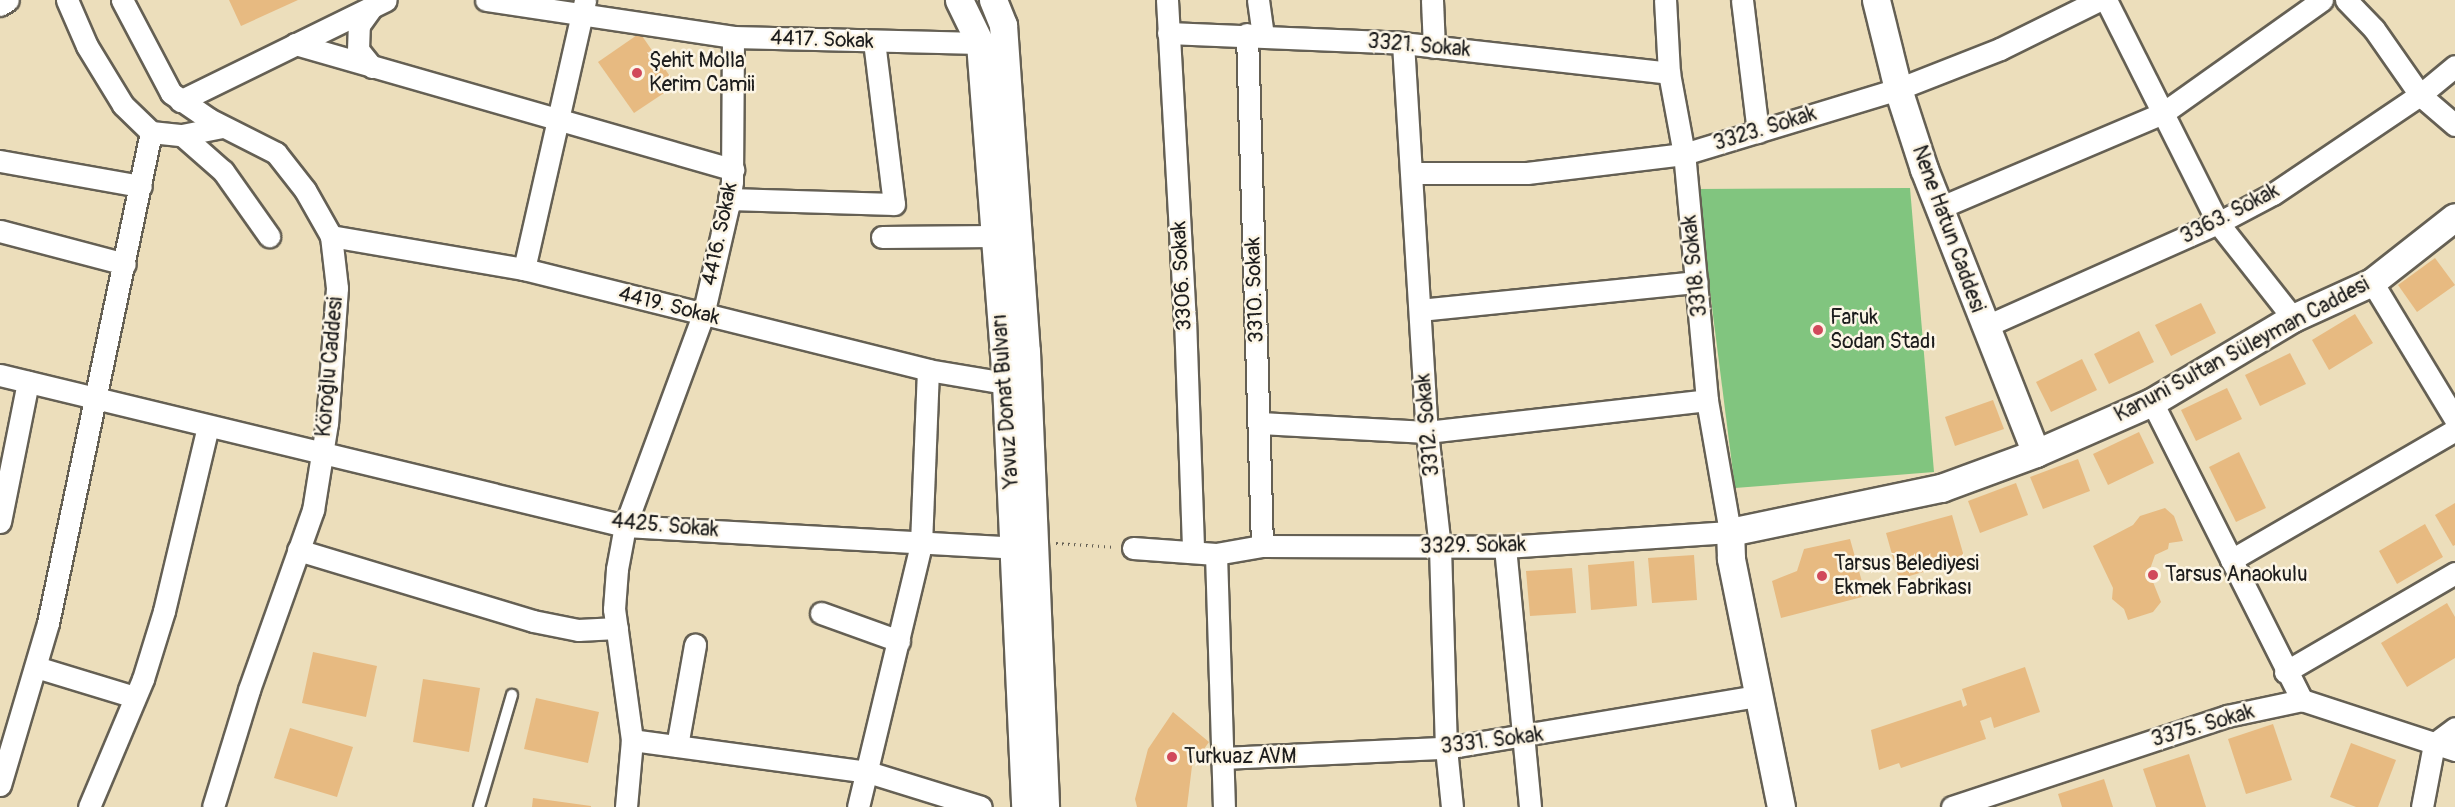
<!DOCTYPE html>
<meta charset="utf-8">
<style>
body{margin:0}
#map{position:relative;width:2455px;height:807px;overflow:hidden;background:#ecdebb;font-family:Pangolin,sans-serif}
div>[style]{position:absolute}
.green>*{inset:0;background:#81c57f}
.building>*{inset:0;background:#e7ba81}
.path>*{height:3px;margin-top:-1.5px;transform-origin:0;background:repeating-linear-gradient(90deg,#656054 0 1.5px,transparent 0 6px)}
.roads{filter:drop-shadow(2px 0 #656054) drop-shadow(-2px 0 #656054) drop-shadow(0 2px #656054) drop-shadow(0 -2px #656054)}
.service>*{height:10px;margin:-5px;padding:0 5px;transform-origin:5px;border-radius:5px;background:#fff}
.minor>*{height:21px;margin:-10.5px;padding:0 10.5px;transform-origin:10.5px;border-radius:10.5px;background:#fff}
.tertiary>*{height:27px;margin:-13.5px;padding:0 13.5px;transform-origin:13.5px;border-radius:13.5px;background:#fff}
.dots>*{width:16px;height:16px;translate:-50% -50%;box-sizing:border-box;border:3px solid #fcf5e5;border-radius:50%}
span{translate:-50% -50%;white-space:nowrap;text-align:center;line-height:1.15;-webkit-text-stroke:5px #fcf5e5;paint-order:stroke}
.street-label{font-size:21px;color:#1c1c1c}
.poi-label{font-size:21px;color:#1c1c1c}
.left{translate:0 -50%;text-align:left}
</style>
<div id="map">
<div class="green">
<div style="clip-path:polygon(1910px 188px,1934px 472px,1735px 488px,1697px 189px)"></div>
</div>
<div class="building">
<div style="clip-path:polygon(229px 0,298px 0,241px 26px)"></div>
<div style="clip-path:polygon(640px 33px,676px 85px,634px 113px,598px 62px)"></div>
<div style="clip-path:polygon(2435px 258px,2455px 285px,2417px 312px,2398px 285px)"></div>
<div style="clip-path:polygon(2201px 303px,2216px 333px,2171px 356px,2155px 325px)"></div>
<div style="clip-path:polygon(2355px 314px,2373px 343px,2329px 370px,2312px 340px)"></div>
<div style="clip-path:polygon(2139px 331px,2154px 362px,2109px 384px,2094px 354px)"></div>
<div style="clip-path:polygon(2290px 353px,2306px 384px,2260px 406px,2245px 375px)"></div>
<div style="clip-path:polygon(2082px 359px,2097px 390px,2051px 412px,2036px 382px)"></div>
<div style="clip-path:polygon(2227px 388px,2242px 419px,2196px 441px,2181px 410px)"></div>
<div style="clip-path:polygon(1993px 400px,2004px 429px,1955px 446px,1945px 417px)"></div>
<div style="clip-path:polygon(2139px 432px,2154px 463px,2108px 485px,2093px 454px)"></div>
<div style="clip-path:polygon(2239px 452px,2266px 508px,2236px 522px,2209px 467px)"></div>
<div style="clip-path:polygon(2078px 459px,2090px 491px,2043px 509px,2030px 477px)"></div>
<div style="clip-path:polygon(2016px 483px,2028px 515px,1980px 533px,1968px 501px)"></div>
<div style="clip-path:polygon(2455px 503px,2455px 545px,2453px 546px,2435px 515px)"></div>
<div style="clip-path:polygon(2165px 508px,2174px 516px,2183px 541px,2169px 543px,2168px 549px,2155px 555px,2149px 572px,2161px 602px,2153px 612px,2128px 620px,2124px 609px,2112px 599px,2113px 588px,2093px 546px,2133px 525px,2140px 516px)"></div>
<div style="clip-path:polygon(1952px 515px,1965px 560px,1899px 579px,1886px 533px)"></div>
<div style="clip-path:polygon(2425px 524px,2443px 557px,2397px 584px,2379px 551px)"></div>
<div style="clip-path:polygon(1850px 539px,1866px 596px,1781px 618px,1772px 581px,1797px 571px,1804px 549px)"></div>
<div style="clip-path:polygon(1694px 555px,1697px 600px,1652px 603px,1648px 558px)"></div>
<div style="clip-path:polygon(1634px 561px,1637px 606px,1591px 610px,1588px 565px)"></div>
<div style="clip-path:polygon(1572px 568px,1576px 613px,1530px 616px,1526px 571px)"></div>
<div style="clip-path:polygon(2447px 603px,2455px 617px,2455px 658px,2407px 687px,2381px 643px)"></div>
<div style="clip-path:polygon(313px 652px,377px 666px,366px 717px,302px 703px)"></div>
<div style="clip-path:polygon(2025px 667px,2040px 712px,1994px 728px,1991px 717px,1980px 721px,1986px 739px,1901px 768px,1899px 763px,1879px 770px,1871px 730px,1961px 700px,1963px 707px,1967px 705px,1962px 689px)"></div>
<div style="clip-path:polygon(423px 679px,480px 688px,469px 752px,413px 742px)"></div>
<div style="clip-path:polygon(536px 698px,599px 712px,588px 763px,524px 749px)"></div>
<div style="clip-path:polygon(1173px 712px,1209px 742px,1192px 766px,1187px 807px,1137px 807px,1135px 799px,1148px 749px)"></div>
<div style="clip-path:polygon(2273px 724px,2292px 780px,2246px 794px,2228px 739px)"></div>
<div style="clip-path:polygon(290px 728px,353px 747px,337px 797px,274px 778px)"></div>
<div style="clip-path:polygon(2351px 743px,2396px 760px,2378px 807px,2356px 807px,2330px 797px)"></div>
<div style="clip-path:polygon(2189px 754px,2206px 807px,2156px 807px,2143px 769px)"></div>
<div style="clip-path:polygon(2104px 779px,2113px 807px,2062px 807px,2058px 794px)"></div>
<div style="clip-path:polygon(533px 798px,591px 806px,591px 807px,532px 807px)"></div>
</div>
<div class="path">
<div style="left:1056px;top:543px;width:60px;rotate:3.8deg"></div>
</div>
<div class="roads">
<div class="service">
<div style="left:479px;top:807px;width:117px;rotate:-73.6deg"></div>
</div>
<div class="minor">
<div style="left:67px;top:0;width:50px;rotate:66.5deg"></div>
<div style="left:87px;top:46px;width:69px;rotate:58.6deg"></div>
<div style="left:123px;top:105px;width:39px;rotate:44deg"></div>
<div style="left:151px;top:132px;width:31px;rotate:6deg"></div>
<div style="left:182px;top:135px;width:41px;rotate:-11.3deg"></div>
<div style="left:122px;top:0;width:105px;rotate:62.2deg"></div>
<div style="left:171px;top:93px;width:46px;rotate:34.4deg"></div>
<div style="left:209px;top:119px;width:75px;rotate:26.9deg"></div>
<div style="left:276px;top:153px;width:47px;rotate:51.9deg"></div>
<div style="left:305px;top:190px;width:53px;rotate:60.5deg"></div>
<div style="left:331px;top:236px;width:52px;rotate:83.4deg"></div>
<div style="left:337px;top:288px;width:135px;rotate:94.2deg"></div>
<div style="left:327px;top:423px;width:88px;rotate:99.1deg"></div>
<div style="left:313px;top:510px;width:191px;rotate:109.6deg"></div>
<div style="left:249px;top:690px;width:122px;rotate:107.1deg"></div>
<div style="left:486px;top:0;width:250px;rotate:8.5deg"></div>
<div style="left:733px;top:37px;width:247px;rotate:1.4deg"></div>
<div style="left:1167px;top:0;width:319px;rotate:86.8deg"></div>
<div style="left:1185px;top:318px;width:234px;rotate:88deg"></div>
<div style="left:1258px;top:0;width:35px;rotate:82deg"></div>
<div style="left:1432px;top:0;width:47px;rotate:87.6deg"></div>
<div style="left:1742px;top:0;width:133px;rotate:83.1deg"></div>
<div style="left:2106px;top:0;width:250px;rotate:63.3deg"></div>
<div style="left:2218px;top:223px;width:121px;rotate:51.7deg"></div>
<div style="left:2346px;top:0;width:40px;rotate:46deg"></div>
<div style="left:2374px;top:29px;width:80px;rotate:55.1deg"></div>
<div style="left:2420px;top:95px;width:46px;rotate:40.6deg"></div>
<div style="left:0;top:5px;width:9px;rotate:-32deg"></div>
<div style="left:1168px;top:33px;width:235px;rotate:2.4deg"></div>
<div style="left:1403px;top:43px;width:268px;rotate:6.4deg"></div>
<div style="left:1247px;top:34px;width:512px;rotate:88.32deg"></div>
<div style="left:1403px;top:43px;width:390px;rotate:86.5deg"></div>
<div style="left:1427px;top:432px;width:116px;rotate:83.6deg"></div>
<div style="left:1440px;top:547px;width:201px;rotate:88.3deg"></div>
<div style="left:1446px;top:748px;width:59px;rotate:84.2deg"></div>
<div style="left:295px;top:44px;width:456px;rotate:16deg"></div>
<div style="left:372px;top:67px;width:22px;rotate:-129deg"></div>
<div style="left:358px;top:50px;width:25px;rotate:-88deg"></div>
<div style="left:359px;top:25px;width:22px;rotate:-54deg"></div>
<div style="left:180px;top:101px;width:229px;rotate:-26.1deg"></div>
<div style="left:182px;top:135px;width:55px;rotate:41.3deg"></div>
<div style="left:223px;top:171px;width:80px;rotate:54.7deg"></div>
<div style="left:0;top:161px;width:143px;rotate:10.1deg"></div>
<div style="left:1412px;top:173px;width:115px"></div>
<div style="left:1527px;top:173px;width:158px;rotate:-6.9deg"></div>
<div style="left:1684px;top:154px;width:224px;rotate:-16.9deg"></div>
<div style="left:1898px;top:89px;width:110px;rotate:-21.4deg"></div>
<div style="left:2000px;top:49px;width:110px;rotate:-26.3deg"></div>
<div style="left:729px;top:199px;width:165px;rotate:1.7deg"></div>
<div style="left:894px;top:204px;width:164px;rotate:-97deg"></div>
<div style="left:1939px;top:208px;width:243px;rotate:-23deg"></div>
<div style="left:2163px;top:113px;width:195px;rotate:-35.4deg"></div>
<div style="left:0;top:231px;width:129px;rotate:14.8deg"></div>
<div style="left:331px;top:236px;width:196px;rotate:9.7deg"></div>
<div style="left:524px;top:269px;width:416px;rotate:14deg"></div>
<div style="left:928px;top:370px;width:79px;rotate:9.5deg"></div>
<div style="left:882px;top:237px;width:113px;rotate:-0.5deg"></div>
<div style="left:524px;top:269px;width:276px;rotate:-77.2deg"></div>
<div style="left:2372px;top:282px;width:160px;rotate:58.8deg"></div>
<div style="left:1420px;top:310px;width:278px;rotate:-5.8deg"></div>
<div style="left:1984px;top:327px;width:256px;rotate:-24deg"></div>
<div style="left:2218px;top:223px;width:62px;rotate:-27.8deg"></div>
<div style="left:2273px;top:194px;width:177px;rotate:-34deg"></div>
<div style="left:2420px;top:95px;width:45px;rotate:-39.6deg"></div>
<div style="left:0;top:375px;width:643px;rotate:13.58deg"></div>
<div style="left:625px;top:526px;width:391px;rotate:3.2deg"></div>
<div style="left:2152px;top:402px;width:334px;rotate:63.3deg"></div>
<div style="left:1260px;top:423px;width:167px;rotate:3.1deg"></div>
<div style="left:1427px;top:432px;width:282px;rotate:-6.5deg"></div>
<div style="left:0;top:522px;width:143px;rotate:-78.7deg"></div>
<div style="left:1505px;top:547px;width:261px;rotate:84.5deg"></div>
<div style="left:1133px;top:548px;width:83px;rotate:4.1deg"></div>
<div style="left:1216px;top:554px;width:47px;rotate:-9.9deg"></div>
<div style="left:1262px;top:546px;width:243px;rotate:0.2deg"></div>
<div style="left:1505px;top:547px;width:225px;rotate:-3.8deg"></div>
<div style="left:1730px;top:532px;width:134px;rotate:-99.9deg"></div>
<div style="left:1707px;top:400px;width:247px;rotate:-95.3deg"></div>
<div style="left:1684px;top:154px;width:82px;rotate:-100.5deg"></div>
<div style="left:1669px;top:73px;width:73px;rotate:-93.1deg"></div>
<div style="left:298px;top:550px;width:245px;rotate:16.8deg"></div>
<div style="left:533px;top:621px;width:46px;rotate:11.3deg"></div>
<div style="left:578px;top:630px;width:39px;rotate:-3deg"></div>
<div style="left:1216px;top:554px;width:253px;rotate:88.2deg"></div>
<div style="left:2231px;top:560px;width:259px;rotate:-30.1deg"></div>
<div style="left:821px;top:613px;width:83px;rotate:19.7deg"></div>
<div style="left:36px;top:667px;width:103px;rotate:16.9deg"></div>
<div style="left:2285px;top:672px;width:197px;rotate:-30.2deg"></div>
<div style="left:632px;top:740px;width:238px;rotate:7.7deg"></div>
<div style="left:868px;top:772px;width:118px;rotate:17.2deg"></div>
<div style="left:677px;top:746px;width:103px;rotate:-79.9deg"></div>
<div style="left:1222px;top:758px;width:224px;rotate:-2.6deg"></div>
<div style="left:1446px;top:748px;width:316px;rotate:-9.5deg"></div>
<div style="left:0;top:785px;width:169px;rotate:-73.5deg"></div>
<div style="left:48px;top:623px;width:502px;rotate:-78.15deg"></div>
<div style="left:89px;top:807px;width:139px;rotate:-67.1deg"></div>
<div style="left:143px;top:679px;width:71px;rotate:-72.8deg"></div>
<div style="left:164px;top:611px;width:189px;rotate:-76.6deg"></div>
<div style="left:626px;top:807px;width:67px;rotate:-84.9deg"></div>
<div style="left:632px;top:740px;width:132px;rotate:-97.8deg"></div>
<div style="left:614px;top:609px;width:40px;rotate:-85.7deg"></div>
<div style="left:617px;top:569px;width:44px;rotate:-79.5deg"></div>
<div style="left:625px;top:526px;width:225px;rotate:-69.7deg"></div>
<div style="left:703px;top:315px;width:111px;rotate:-77deg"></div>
<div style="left:728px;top:207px;width:26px;rotate:-81deg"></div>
<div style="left:732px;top:181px;width:144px;rotate:-89.6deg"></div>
<div style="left:858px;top:807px;width:270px;rotate:-76.5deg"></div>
<div style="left:921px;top:544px;width:174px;rotate:-87.7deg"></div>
<div style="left:1952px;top:807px;width:290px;rotate:-18.3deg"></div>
<div style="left:2227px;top:716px;width:77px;rotate:-12deg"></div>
<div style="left:2302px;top:700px;width:161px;rotate:18.1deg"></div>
<div style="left:2422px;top:807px;width:64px;rotate:-79.2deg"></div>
<div style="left:2434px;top:744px;width:26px;rotate:-37deg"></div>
</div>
<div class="tertiary">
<div style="left:959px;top:0;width:48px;rotate:64deg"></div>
<div style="left:980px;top:43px;width:341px;rotate:85.6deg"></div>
<div style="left:1006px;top:383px;width:424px;rotate:87.4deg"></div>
<div style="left:993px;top:0;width:27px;rotate:68deg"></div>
<div style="left:1003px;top:25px;width:327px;rotate:86deg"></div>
<div style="left:1026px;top:351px;width:456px;rotate:87.6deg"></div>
<div style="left:1876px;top:0;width:92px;rotate:76.1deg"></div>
<div style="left:1898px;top:89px;width:84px;rotate:72deg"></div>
<div style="left:1924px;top:169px;width:305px;rotate:68.5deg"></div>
<div style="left:1781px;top:807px;width:254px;rotate:-101.4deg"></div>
<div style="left:1731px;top:558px;width:26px;rotate:-92deg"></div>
<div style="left:1730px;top:532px;width:216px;rotate:-11.8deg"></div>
<div style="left:1941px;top:488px;width:101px;rotate:-20.2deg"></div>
<div style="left:2036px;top:453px;width:127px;rotate:-23.7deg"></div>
<div style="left:2152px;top:402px;width:164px;rotate:-30.8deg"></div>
<div style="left:2293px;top:318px;width:87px;rotate:-24.5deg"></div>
<div style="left:2372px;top:282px;width:105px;rotate:-38.1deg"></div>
</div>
</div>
<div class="dots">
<div style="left:637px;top:73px;background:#d1495b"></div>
<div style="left:1818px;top:330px;background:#d1495b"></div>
<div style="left:2153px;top:575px;background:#d1495b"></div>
<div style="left:1822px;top:576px;background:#d1495b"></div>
<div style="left:1172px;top:757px;background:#d1495b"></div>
</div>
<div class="street-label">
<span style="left:822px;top:40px;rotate:2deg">4417. Sokak</span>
<span style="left:1419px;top:46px;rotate:5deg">3321. Sokak</span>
<span style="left:1765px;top:129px;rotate:-17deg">3323. Sokak</span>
<span style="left:2230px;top:214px;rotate:-27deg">3363. Sokak</span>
<span style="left:1948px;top:229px;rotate:70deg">Nene Hatun Caddesi</span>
<span style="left:720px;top:234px;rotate:-78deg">4416. Sokak</span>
<span style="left:1695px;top:266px;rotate:-96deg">3318. Sokak</span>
<span style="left:1182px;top:276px;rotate:-93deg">3306. Sokak</span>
<span style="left:1255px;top:290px;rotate:-92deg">3310. Sokak</span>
<span style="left:669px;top:306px;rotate:14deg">4419. Sokak</span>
<span style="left:2242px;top:350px;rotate:-28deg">Kanuni Sultan Süleyman Caddesi</span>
<span style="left:330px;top:367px;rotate:-85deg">Köroğlu Caddesi</span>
<span style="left:1006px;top:401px;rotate:-94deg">Yavuz Donat Bulvarı</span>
<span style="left:1428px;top:425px;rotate:-95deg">3312. Sokak</span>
<span style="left:665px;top:526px;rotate:5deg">4425. Sokak</span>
<span style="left:1473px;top:546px;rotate:-1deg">3329. Sokak</span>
<span style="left:2203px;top:726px;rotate:-16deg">3375. Sokak</span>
<span style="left:1492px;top:741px;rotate:-7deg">3331. Sokak</span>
</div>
<div class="poi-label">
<span class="left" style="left:649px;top:73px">Şehit Molla<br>Kerim Camii</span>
<span class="left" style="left:1830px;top:330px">Faruk<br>Sodan Stadı</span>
<span class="left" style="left:1834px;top:576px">Tarsus Belediyesi<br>Ekmek Fabrikası</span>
<span class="left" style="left:2165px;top:575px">Tarsus Anaokulu</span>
<span class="left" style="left:1184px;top:757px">Turkuaz AVM</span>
</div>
</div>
